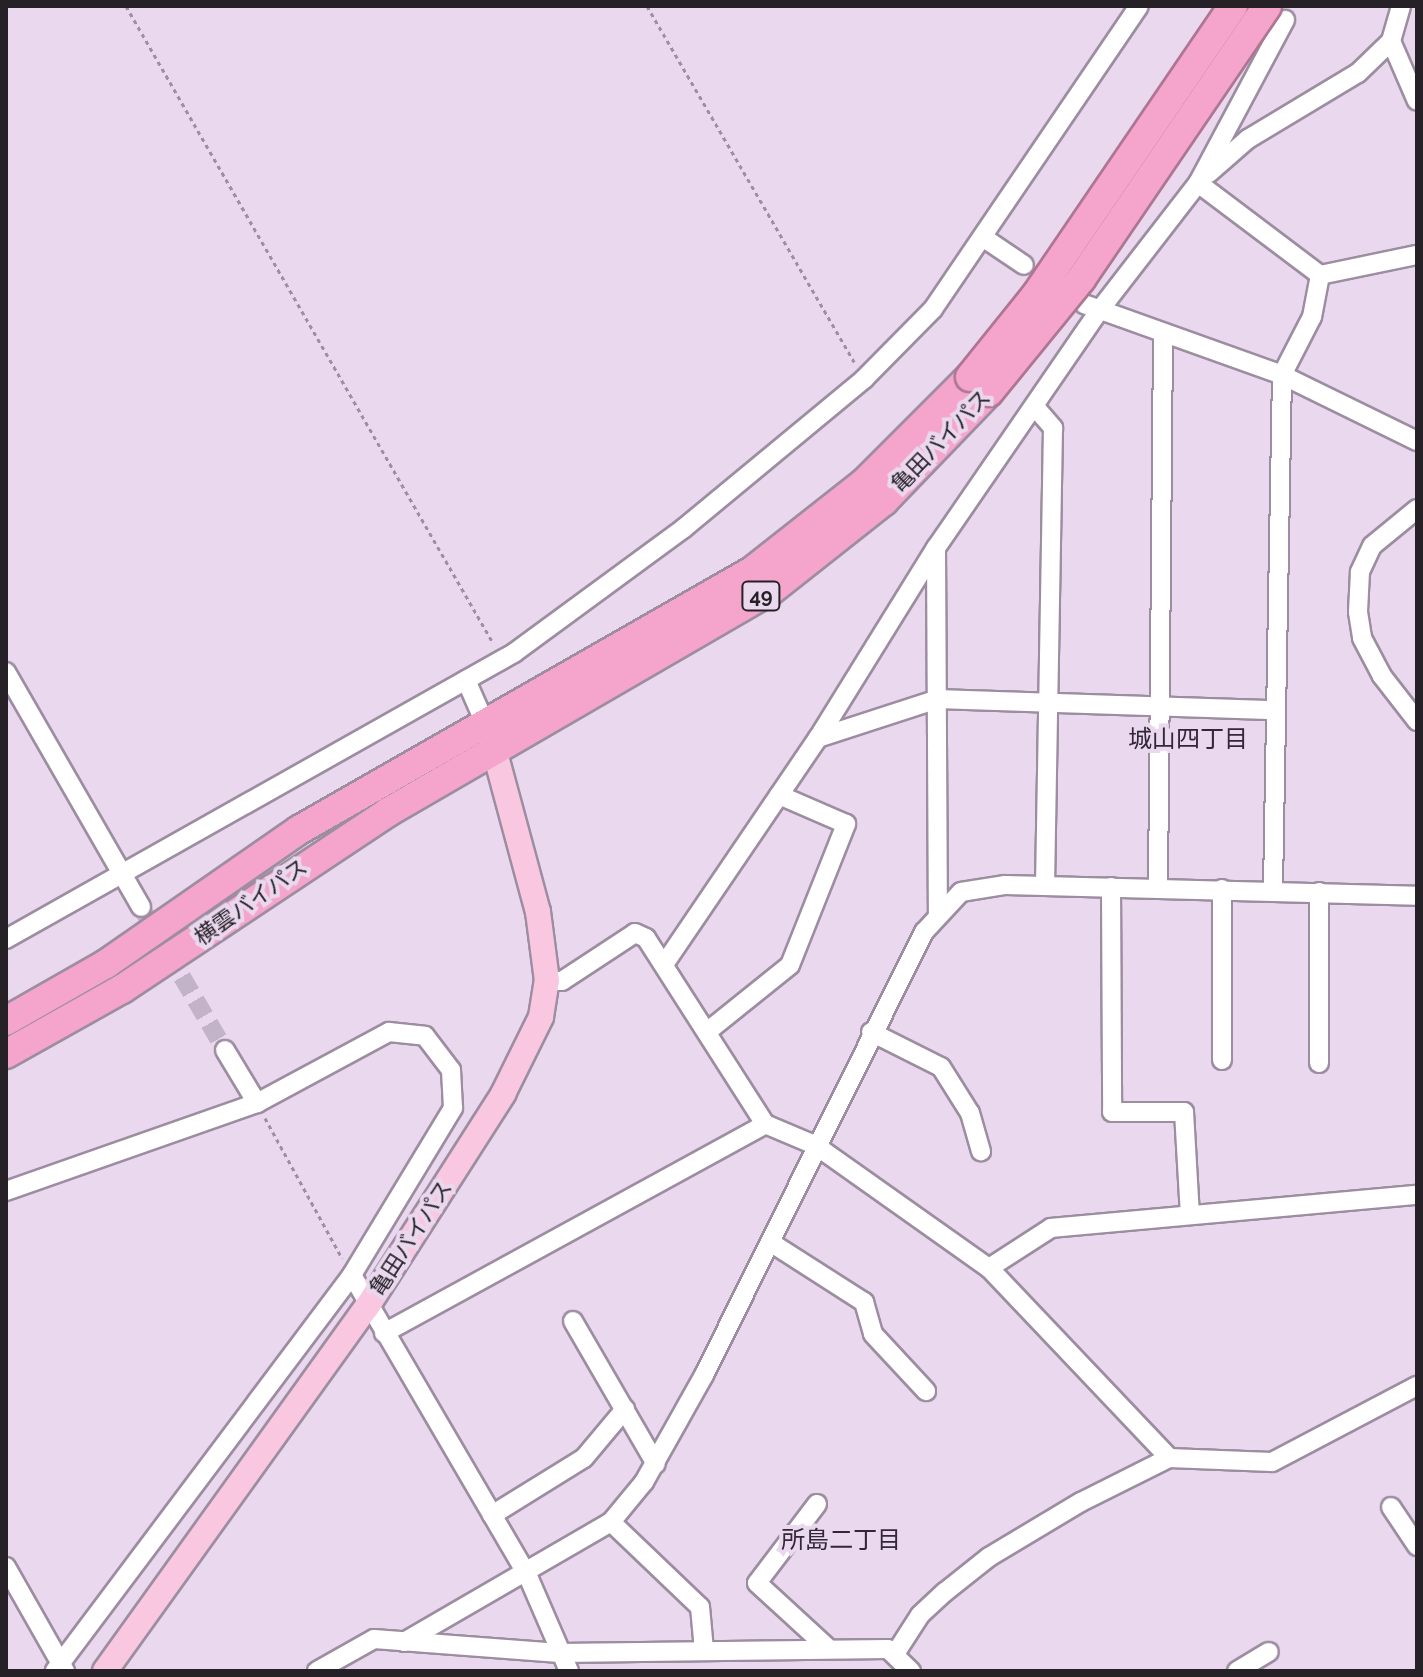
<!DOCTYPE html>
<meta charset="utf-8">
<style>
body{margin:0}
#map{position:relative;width:1423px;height:1677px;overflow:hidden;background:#e9d8ee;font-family:Raleway,"Noto Sans JP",sans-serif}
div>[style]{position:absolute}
.minor-tunnel>*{height:18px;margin-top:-9px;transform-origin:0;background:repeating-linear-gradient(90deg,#c2b3c6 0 18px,transparent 0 27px)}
.path>*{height:3px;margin-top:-1.5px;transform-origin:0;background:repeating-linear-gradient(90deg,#9c90a0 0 4px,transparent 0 8px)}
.roads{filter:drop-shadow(2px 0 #9d8da1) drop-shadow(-2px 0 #9d8da1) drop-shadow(0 2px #9d8da1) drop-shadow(0 -2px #9d8da1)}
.minor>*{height:18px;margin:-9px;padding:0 9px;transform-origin:9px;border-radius:9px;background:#fff}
.major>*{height:24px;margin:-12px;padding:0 12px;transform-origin:12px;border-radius:12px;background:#f9c8e0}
.highway>*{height:28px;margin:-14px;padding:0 14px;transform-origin:14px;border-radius:14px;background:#f5a4cb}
.bridges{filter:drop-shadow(2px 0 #ad7692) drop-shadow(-2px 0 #ad7692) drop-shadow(0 2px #ad7692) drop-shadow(0 -2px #ad7692)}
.highway-bridge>*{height:28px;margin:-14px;padding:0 14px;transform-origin:14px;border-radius:14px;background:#f5a4cb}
span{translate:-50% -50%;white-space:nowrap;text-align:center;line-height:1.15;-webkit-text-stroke:8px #e9d8ee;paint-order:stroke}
.shield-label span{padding:2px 6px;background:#e9d8ee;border:2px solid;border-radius:6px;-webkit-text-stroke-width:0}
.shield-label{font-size:20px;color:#262027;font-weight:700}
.street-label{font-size:22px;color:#262027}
.neighbourhood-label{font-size:24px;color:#332636}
.frame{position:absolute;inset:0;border:8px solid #262027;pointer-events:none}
</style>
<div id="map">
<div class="minor-tunnel">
<div style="left:141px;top:907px;width:166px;rotate:59.6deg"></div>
</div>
<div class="path">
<div style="left:126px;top:6px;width:735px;rotate:60.05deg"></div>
<div style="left:647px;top:6px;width:412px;rotate:59.8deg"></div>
<div style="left:265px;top:1118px;width:160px;rotate:61.2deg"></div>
</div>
<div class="roads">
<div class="minor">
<div style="left:1391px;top:41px;width:65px;rotate:66.6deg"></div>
<div style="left:1209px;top:173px;width:52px;rotate:-41.1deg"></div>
<div style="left:1248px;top:139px;width:128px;rotate:-31deg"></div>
<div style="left:1358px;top:73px;width:46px;rotate:-44.1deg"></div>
<div style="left:1391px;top:41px;width:36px;rotate:-74deg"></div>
<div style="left:1198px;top:183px;width:153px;rotate:37deg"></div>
<div style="left:1320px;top:275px;width:99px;rotate:-11.7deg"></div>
<div style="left:984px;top:238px;width:48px;rotate:34deg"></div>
<div style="left:1084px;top:304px;width:210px;rotate:19.7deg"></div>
<div style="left:1282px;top:375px;width:150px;rotate:26.1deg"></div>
<div style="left:1035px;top:407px;width:28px;rotate:49deg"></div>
<div style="left:1053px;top:428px;width:458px;rotate:91deg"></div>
<div style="left:1417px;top:509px;width:58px;rotate:140.6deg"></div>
<div style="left:1372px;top:546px;width:29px;rotate:115deg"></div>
<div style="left:1360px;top:572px;width:40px;rotate:92.9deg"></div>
<div style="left:1358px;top:612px;width:26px;rotate:81deg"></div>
<div style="left:1362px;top:638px;width:43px;rotate:62.2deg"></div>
<div style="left:1382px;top:676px;width:57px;rotate:52.1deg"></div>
<div style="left:936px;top:548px;width:368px;rotate:89.7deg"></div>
<div style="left:6px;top:672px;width:271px;rotate:60.1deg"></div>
<div style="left:466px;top:680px;width:45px;rotate:66.3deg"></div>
<div style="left:818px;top:738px;width:126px;rotate:-18deg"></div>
<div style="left:938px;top:699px;width:336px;rotate:1.9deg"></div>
<div style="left:1111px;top:887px;width:225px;rotate:89.7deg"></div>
<div style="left:1112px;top:1112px;width:72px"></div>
<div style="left:1184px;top:1112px;width:103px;rotate:86.7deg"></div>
<div style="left:1158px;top:888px;width:552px;rotate:-89.48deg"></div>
<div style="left:1273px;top:889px;width:514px;rotate:-89deg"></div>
<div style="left:1282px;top:375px;width:65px;rotate:-62.7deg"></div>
<div style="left:1312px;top:317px;width:43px;rotate:-79.2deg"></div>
<div style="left:1319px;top:892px;width:171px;rotate:90deg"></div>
<div style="left:6px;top:939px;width:583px;rotate:-29.38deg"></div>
<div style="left:514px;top:653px;width:211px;rotate:-36.3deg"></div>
<div style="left:684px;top:528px;width:234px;rotate:-39.6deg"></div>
<div style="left:864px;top:379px;width:98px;rotate:-45.4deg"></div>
<div style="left:933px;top:309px;width:366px;rotate:-55.8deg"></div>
<div style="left:665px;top:963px;width:272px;rotate:-55.8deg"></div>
<div style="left:818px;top:738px;width:224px;rotate:-58.2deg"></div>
<div style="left:936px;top:548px;width:288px;rotate:-55.5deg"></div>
<div style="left:1099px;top:311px;width:162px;rotate:-52.3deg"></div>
<div style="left:1198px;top:183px;width:185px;rotate:-61.9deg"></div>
<div style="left:547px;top:981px;width:15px"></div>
<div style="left:562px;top:981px;width:87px;rotate:-33.3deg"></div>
<div style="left:635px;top:933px;width:12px;rotate:24deg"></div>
<div style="left:646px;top:938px;width:221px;rotate:57.4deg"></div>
<div style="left:765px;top:1124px;width:54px;rotate:22.8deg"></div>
<div style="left:815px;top:1145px;width:213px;rotate:35.3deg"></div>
<div style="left:989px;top:1268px;width:262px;rotate:46.5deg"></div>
<div style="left:708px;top:1031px;width:105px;rotate:-38.8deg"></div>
<div style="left:790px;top:965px;width:152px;rotate:-68.3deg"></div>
<div style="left:846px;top:824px;width:73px;rotate:-156.6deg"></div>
<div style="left:871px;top:1032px;width:78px;rotate:26.6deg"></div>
<div style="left:941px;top:1067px;width:54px;rotate:57.8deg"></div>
<div style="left:970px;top:1113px;width:40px;rotate:74deg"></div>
<div style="left:225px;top:1050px;width:62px;rotate:58.9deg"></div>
<div style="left:1222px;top:1060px;width:171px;rotate:-90deg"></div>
<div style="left:6px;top:1191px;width:266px;rotate:-19.3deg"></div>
<div style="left:257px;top:1103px;width:150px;rotate:-28.3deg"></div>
<div style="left:389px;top:1032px;width:36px;rotate:6deg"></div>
<div style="left:425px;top:1036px;width:43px;rotate:52.6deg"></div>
<div style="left:451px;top:1070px;width:38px;rotate:87deg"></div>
<div style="left:453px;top:1108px;width:195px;rotate:121.2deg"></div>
<div style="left:352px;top:1275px;width:495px;rotate:126.9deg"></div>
<div style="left:770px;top:1242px;width:112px;rotate:32.6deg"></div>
<div style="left:864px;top:1302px;width:33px;rotate:74deg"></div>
<div style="left:873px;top:1334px;width:78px;rotate:47.1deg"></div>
<div style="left:989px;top:1268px;width:74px;rotate:-32.8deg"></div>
<div style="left:1051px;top:1228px;width:367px;rotate:-5.2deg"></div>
<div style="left:352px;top:1275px;width:346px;rotate:59.7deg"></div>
<div style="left:527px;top:1574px;width:106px;rotate:66.6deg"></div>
<div style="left:573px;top:1321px;width:165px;rotate:59.9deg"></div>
<div style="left:384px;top:1333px;width:435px;rotate:-28.7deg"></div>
<div style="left:817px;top:1504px;width:99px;rotate:127.2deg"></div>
<div style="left:757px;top:1583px;width:96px;rotate:42.5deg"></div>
<div style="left:1391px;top:1507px;width:47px;rotate:56.3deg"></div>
<div style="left:492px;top:1515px;width:108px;rotate:-31.8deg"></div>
<div style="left:584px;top:1458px;width:64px;rotate:-50.1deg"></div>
<div style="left:611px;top:1522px;width:123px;rotate:43.7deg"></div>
<div style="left:700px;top:1607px;width:43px;rotate:84.7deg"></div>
<div style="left:6px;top:1567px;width:120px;rotate:60.4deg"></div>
<div style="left:404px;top:1642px;width:239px;rotate:-30.1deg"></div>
<div style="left:611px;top:1522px;width:52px;rotate:-50.5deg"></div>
<div style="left:644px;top:1482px;width:123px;rotate:-60.7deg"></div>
<div style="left:704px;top:1375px;width:495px;rotate:-63.6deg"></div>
<div style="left:924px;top:932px;width:54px;rotate:-47.2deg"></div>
<div style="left:961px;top:892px;width:45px;rotate:-9deg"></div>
<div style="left:1005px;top:885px;width:412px;rotate:1.5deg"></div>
<div style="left:895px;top:1654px;width:46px;rotate:-57.3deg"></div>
<div style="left:920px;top:1615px;width:34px;rotate:-43deg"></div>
<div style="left:945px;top:1592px;width:56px;rotate:-38.5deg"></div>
<div style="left:989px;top:1557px;width:107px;rotate:-30.9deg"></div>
<div style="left:1081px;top:1502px;width:98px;rotate:-26.6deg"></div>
<div style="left:1169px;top:1458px;width:103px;rotate:2.2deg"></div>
<div style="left:1272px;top:1462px;width:164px;rotate:-27.7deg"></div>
<div style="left:317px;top:1671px;width:65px;rotate:-29.3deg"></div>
<div style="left:374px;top:1639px;width:186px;rotate:4.3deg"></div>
<div style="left:559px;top:1653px;width:329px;rotate:-0.7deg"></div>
<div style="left:888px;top:1649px;width:32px;rotate:44deg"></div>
<div style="left:1237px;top:1671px;width:37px;rotate:-31deg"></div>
</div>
<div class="major">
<div style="left:105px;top:1671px;width:448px;rotate:-54.3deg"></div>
<div style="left:367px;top:1307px;width:253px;rotate:-57.4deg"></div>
<div style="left:503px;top:1094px;width:86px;rotate:-63.7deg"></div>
<div style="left:541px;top:1017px;width:36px;rotate:-81deg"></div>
<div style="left:547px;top:981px;width:70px;rotate:-97.4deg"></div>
<div style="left:538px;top:912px;width:184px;rotate:-105.1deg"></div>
</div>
<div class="highway">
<div style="left:6px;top:1021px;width:115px;rotate:-29.7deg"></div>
<div style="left:106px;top:964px;width:235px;rotate:-34.8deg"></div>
<div style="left:299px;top:830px;width:522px;rotate:-29.76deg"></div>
<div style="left:752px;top:571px;width:144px;rotate:-38.2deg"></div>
<div style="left:865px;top:482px;width:148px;rotate:-45deg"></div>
<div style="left:6px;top:1054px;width:133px;rotate:-29.3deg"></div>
<div style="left:122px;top:989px;width:320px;rotate:-33.6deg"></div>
<div style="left:388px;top:812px;width:441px;rotate:-30.1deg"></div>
<div style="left:770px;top:591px;width:145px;rotate:-38.3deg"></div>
<div style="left:884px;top:501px;width:151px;rotate:-46.1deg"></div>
</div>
</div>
<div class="bridges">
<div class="highway-bridge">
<div style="left:970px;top:377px;width:105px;rotate:-51.2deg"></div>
<div style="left:1036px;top:295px;width:350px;rotate:-55.7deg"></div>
<div style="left:989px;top:392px;width:146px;rotate:-50.8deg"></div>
<div style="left:1081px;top:279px;width:330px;rotate:-55.7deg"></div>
</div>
</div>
<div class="shield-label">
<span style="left:761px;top:596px">49</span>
</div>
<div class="street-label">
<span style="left:941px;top:441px;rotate:-46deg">亀田バイパス</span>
<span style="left:251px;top:902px;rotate:-35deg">横雲バイパス</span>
<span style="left:411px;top:1238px;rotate:-57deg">亀田バイパス</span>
</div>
<div class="neighbourhood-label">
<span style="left:1188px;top:739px">城山四丁目</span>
<span style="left:841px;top:1540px">所島二丁目</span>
</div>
<div class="frame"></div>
</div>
